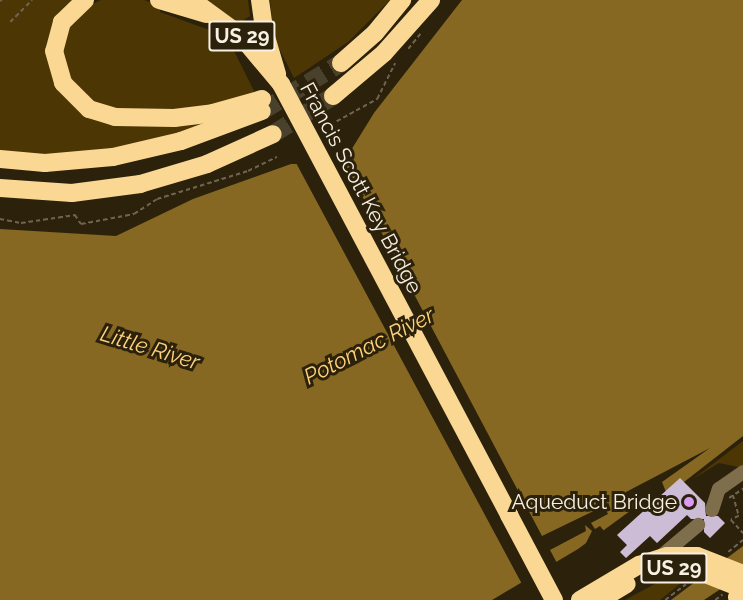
<!DOCTYPE html>
<style>
body{margin:0}
#map{position:relative;width:743px;height:600px;overflow:hidden;background:#2c220c;font-family:Raleway,sans-serif}
div>[style]{position:absolute}
.green>*{inset:0;background:#4c3704}
.water>*{inset:0;background:#876823}
.pier>*{inset:0;background:#2c220c}
.building>*{inset:0;background:#cdbcd5}
.highway-tunnel>*{height:18px;margin-top:-9px;transform-origin:0;background:repeating-linear-gradient(90deg,#4a412c 0 18px,transparent 0 27px)}
.path>*{height:1.5px;margin-top:-0.75px;transform-origin:0;background:repeating-linear-gradient(90deg,#6e6451 0 4.5px,transparent 0 7.5px)}
.minor>*{height:14px;margin:-7px;padding:0 7px;transform-origin:7px;border-radius:7px;background:#7f6e4c}
.highway>*{height:18px;margin:-9px;padding:0 9px;transform-origin:9px;border-radius:9px;background:#fad894}
.highway-bridge>*{height:18px;margin:-9px;padding:0 9px;transform-origin:9px;border-radius:9px;background:#fad894}
.dots>*{width:16px;height:16px;translate:-50% -50%;box-sizing:border-box;border:3px solid #2c220c;border-radius:50%}
span{translate:-50% -50%;white-space:nowrap;text-align:center;line-height:1.15;-webkit-text-stroke:6px #2c220c;paint-order:stroke}
.shield-label span{padding:2px 4px;background:#2c220c;border:2px solid;border-radius:4px;-webkit-text-stroke-width:0}
.shield-label{font-size:20px;color:#f7f0e3;font-weight:700}
.street-label{font-size:21px;color:#f7f0e3}
.poi-label{font-size:21px;color:#f7f0e3}
.right{translate:-100% -50%;text-align:right}
.water-label{font-size:22px;color:#fed27a;font-style:italic}
</style>
<div id="map">
<div class="green">
<div style="clip-path:polygon(0 0,79px 0,54px 34px,82px 110px,216px 120px,177px 136px,87px 155px,0 153px)"></div>
<div style="clip-path:polygon(101px 0,144px 0,160px 6px,160px 12px,212px 31px,234px 51px,257px 97px,224px 108px,103px 111px,72px 88px,60px 40px,78px 11px)"></div>
<div style="clip-path:polygon(205px 0,248px 0,250px 16px,239px 23px)"></div>
<div style="clip-path:polygon(270px 0,390px 0,348px 42px,294px 78px,274px 38px)"></div>
<div style="clip-path:polygon(743px 441px,743px 468px,719px 463px,693px 479px)"></div>
<div style="clip-path:polygon(664px 579px,686px 579px,660px 600px,625px 600px)"></div>
</div>
<div class="water">
<div style="clip-path:polygon(462px 0,743px 0,743px 436px,684px 482px,679px 479px,667px 492px,645px 500px,578px 549px,492px 600px,0 600px,0 229px,116px 236px,193px 199px,291px 164px,335px 164px,345px 160px,374px 113px)"></div>
<div style="clip-path:polygon(743px 546px,743px 574px,704px 600px,671px 600px)"></div>
</div>
<div class="pier">
<div style="clip-path:polygon(342px 158px,542px 536px,604px 506px,608px 514px,591px 523px,595px 529px,600px 526px,604px 531px,585px 545px,592px 531px,585px 525px,586px 531px,550px 550px,558px 565px,523px 586px,295px 161px,320px 163px)"></div>
<div style="clip-path:polygon(710px 448px,662px 482px,666px 492px,637px 508px,633px 499px,623px 501px,626px 492px)"></div>
</div>
<div class="building">
<div style="clip-path:polygon(680px 478px,705px 503px,706px 516px,718px 516px,725px 523px,710px 538px,704px 532px,704px 519px,691px 519px,687px 515px,657px 543px,650px 536px,626px 558px,620px 552px,627px 545px,617px 535px)"></div>
</div>
<div class="highway-tunnel">
<div style="left:262px;top:111px;width:92px;rotate:-31.3deg"></div>
<div style="left:273px;top:134px;width:71px;rotate:-32.3deg"></div>
</div>
<div class="path">
<div style="left:0;top:1px;width:2px;rotate:-27deg"></div>
<div style="left:10px;top:22px;width:31px;rotate:-45deg"></div>
<div style="left:408px;top:49px;width:22px;rotate:-51deg"></div>
<div style="left:330px;top:125px;width:54px;rotate:-29deg"></div>
<div style="left:377px;top:99px;width:40px;rotate:-63.4deg"></div>
<div style="left:0;top:219px;width:21px;rotate:11deg"></div>
<div style="left:21px;top:223px;width:55px;rotate:-8.4deg"></div>
<div style="left:75px;top:215px;width:11px;rotate:56deg"></div>
<div style="left:81px;top:224px;width:54px;rotate:-10.7deg"></div>
<div style="left:134px;top:214px;width:27px;rotate:-33deg"></div>
<div style="left:157px;top:199px;width:95px;rotate:-17.1deg"></div>
<div style="left:248px;top:171px;width:32px;rotate:-26deg"></div>
<div style="left:733px;top:495px;width:22px;rotate:74deg"></div>
<div style="left:739px;top:516px;width:9px;rotate:153deg"></div>
<div style="left:731px;top:520px;width:18px;rotate:47deg"></div>
<div style="left:729px;top:498px;width:17px;rotate:-33deg"></div>
<div style="left:728px;top:552px;width:19px;rotate:-39deg"></div>
<div style="left:665px;top:600px;width:26px;rotate:-37deg"></div>
<div style="left:715px;top:600px;width:9px;rotate:-36deg"></div>
</div>
<div class="minor">
<div style="left:712px;top:510px;width:22px;rotate:-72deg"></div>
<div style="left:719px;top:489px;width:29px;rotate:-35deg"></div>
<div style="left:660px;top:557px;width:50px;rotate:-40.1deg"></div>
</div>
<div class="highway">
<div style="left:85px;top:0;width:32px;rotate:136deg"></div>
<div style="left:62px;top:22px;width:30px;rotate:105deg"></div>
<div style="left:54px;top:51px;width:33px;rotate:74deg"></div>
<div style="left:63px;top:83px;width:37px;rotate:45deg"></div>
<div style="left:89px;top:109px;width:27px;rotate:17deg"></div>
<div style="left:115px;top:117px;width:59px;rotate:1deg"></div>
<div style="left:174px;top:118px;width:39px;rotate:-7deg"></div>
<div style="left:213px;top:113px;width:51px;rotate:-15.9deg"></div>
<div style="left:159px;top:0;width:49px;rotate:16.6deg"></div>
<div style="left:192px;top:0;width:59px;rotate:36.1deg"></div>
<div style="left:240px;top:35px;width:64px;rotate:50.1deg"></div>
<div style="left:260px;top:0;width:30px;rotate:82deg"></div>
<div style="left:264px;top:30px;width:46px;rotate:73.5deg"></div>
<div style="left:341px;top:63px;width:45px;rotate:-41.4deg"></div>
<div style="left:375px;top:33px;width:43px;rotate:-50.7deg"></div>
<div style="left:333px;top:96px;width:67px;rotate:-40.1deg"></div>
<div style="left:384px;top:53px;width:71px;rotate:-48.4deg"></div>
<div style="left:0;top:159px;width:45px;rotate:5.1deg"></div>
<div style="left:45px;top:163px;width:68px;rotate:-5deg"></div>
<div style="left:113px;top:157px;width:70px;rotate:-13.2deg"></div>
<div style="left:181px;top:141px;width:86px;rotate:-20.3deg"></div>
<div style="left:0;top:188px;width:72px;rotate:4deg"></div>
<div style="left:72px;top:193px;width:69px;rotate:-7.5deg"></div>
<div style="left:140px;top:184px;width:70px;rotate:-16.6deg"></div>
<div style="left:207px;top:164px;width:72px;rotate:-24.4deg"></div>
<div style="left:509px;top:515px;width:96px;rotate:62.1deg"></div>
<div style="left:737px;top:597px;width:3px;rotate:72deg"></div>
<div style="left:600px;top:600px;width:31px;rotate:-31deg"></div>
</div>
<div class="highway-bridge">
<div style="left:281px;top:84px;width:488px;rotate:62.1deg"></div>
<div style="left:653px;top:571px;width:42px;rotate:-1.4deg"></div>
<div style="left:695px;top:570px;width:52px;rotate:21.6deg"></div>
<div style="left:580px;top:600px;width:69px;rotate:-30.7deg"></div>
<div style="left:639px;top:565px;width:29px;rotate:-18deg"></div>
<div style="left:667px;top:556px;width:30px"></div>
<div style="left:697px;top:556px;width:49px;rotate:21.4deg"></div>
</div>
<div class="dots">
<div style="left:689px;top:502px;background:#da9af6"></div>
</div>
<div class="shield-label">
<span style="left:242px;top:36px">US 29</span>
<span style="left:674px;top:568px">US 29</span>
</div>
<div class="street-label">
<span style="left:361px;top:188px;rotate:62deg">Francis Scott Key Bridge</span>
</div>
<div class="poi-label">
<span class="right" style="left:677px;top:502px">Aqueduct Bridge</span>
</div>
<div class="water-label">
<span style="left:369px;top:346px;rotate:-27deg">Potomac River</span>
<span style="left:150px;top:348px;rotate:17deg">Little River</span>
</div>
</div>
